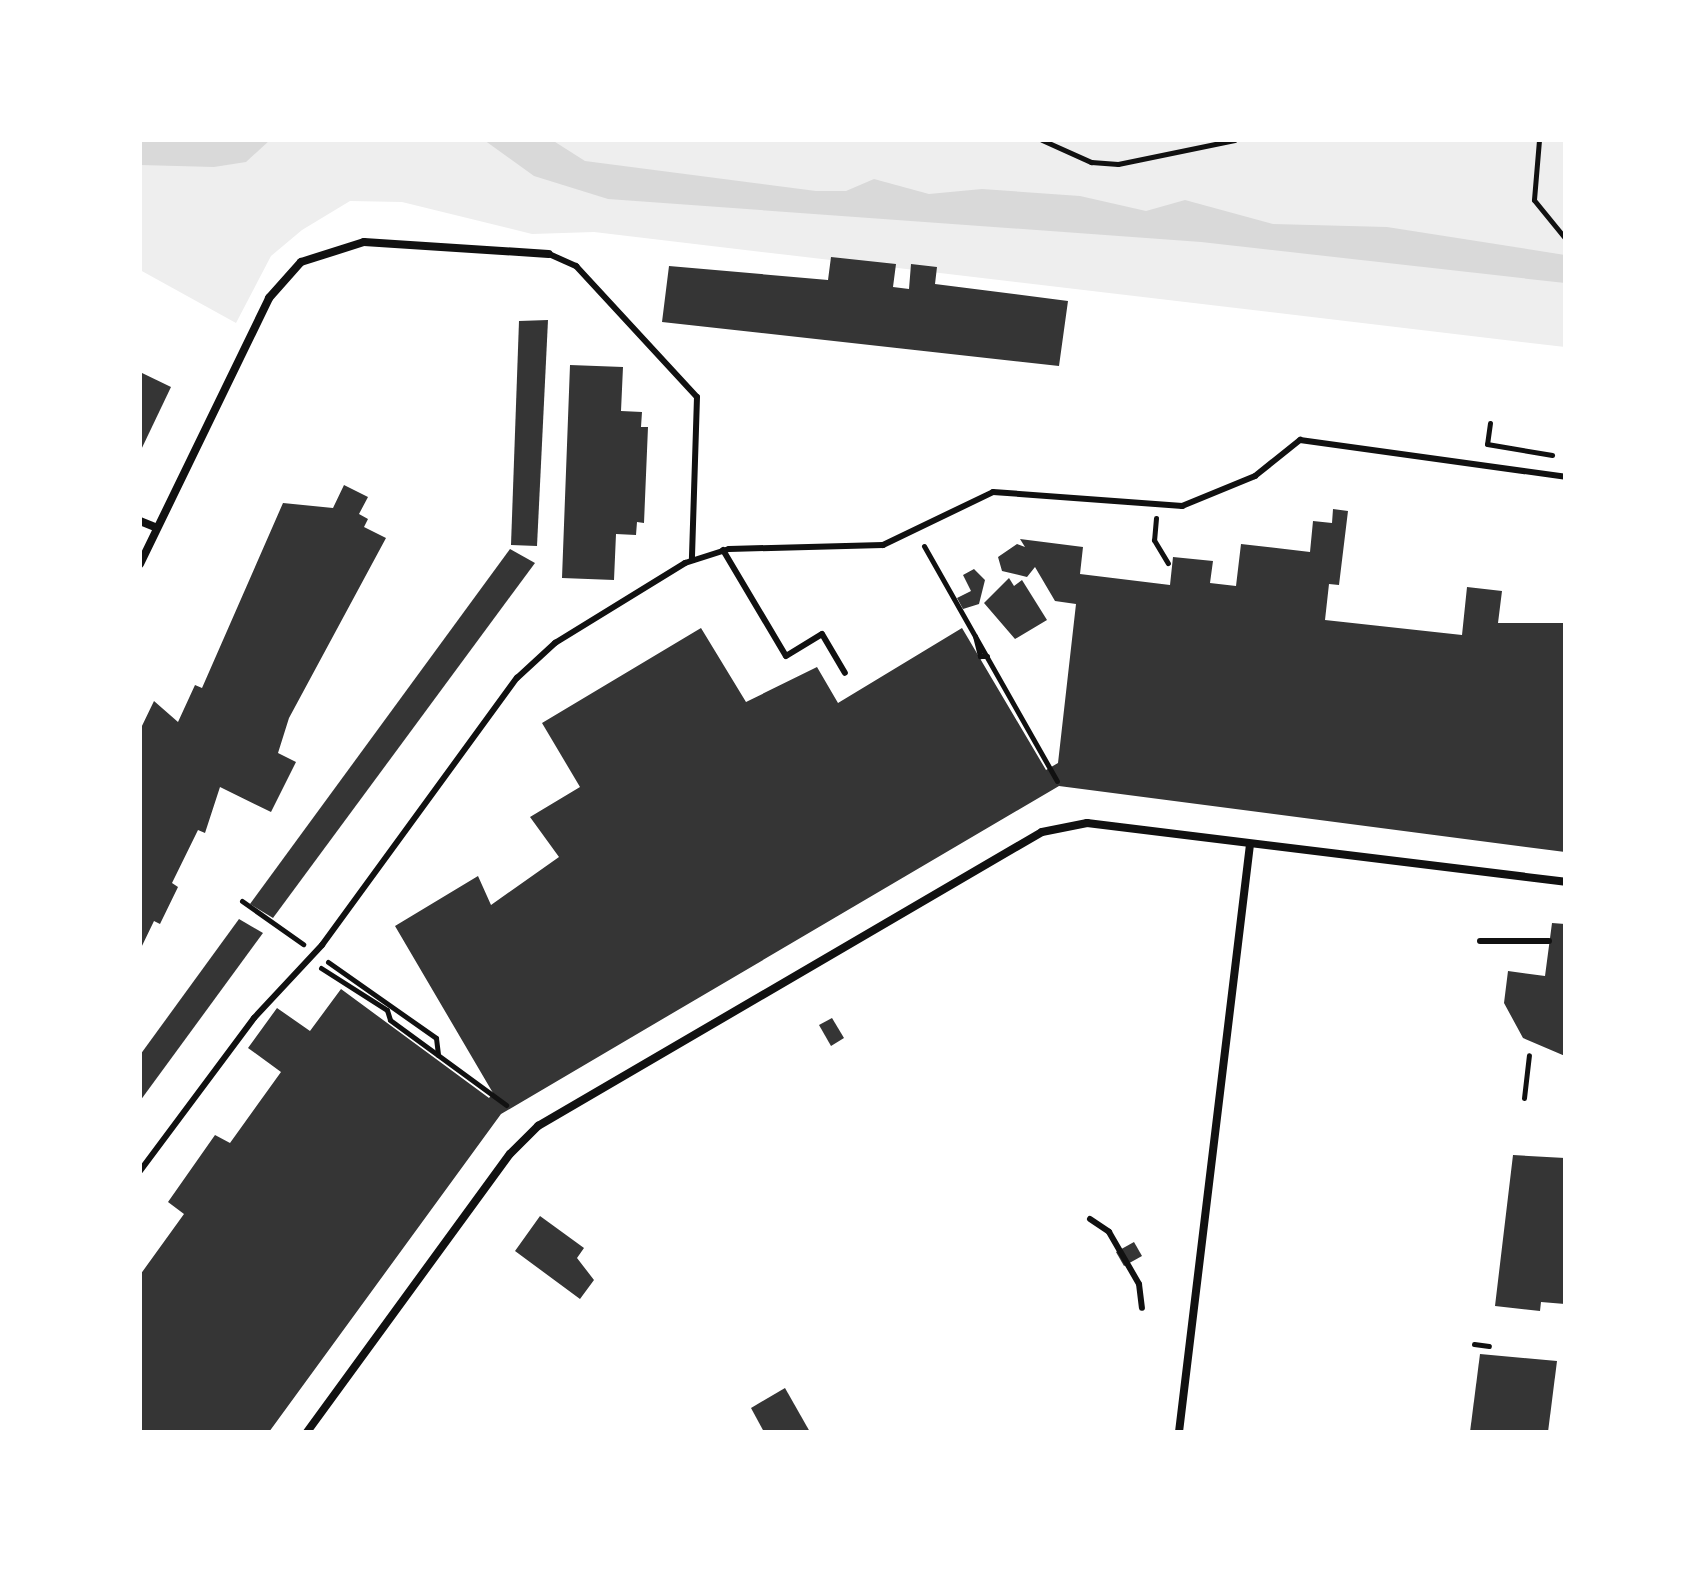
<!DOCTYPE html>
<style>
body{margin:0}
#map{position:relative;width:1705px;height:1572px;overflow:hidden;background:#fff;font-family:"DejaVu Sans",sans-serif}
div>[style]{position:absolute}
.green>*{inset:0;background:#eee}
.water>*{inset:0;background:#d9d9d9}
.building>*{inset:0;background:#353535}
.path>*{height:5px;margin:-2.5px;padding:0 2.5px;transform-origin:2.5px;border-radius:2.5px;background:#111}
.service>*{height:6px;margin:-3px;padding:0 3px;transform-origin:3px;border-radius:3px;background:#111}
.minor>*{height:8px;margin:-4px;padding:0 4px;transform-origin:4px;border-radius:4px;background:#111}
span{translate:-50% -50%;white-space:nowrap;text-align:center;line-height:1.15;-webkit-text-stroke:6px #fff;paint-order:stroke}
.frame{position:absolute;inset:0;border:142px solid #fff;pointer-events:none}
</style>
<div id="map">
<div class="green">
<div style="clip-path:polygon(140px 140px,1565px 140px,1565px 347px,594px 232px,532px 234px,402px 202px,350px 201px,302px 230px,271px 256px,236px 323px,140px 270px)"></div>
</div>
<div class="water">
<div style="clip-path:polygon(140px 140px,270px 140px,246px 162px,214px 167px,140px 165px)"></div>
<div style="clip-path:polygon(484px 140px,552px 140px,585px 161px,816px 191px,846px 191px,874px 179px,929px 194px,982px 189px,1080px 196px,1146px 211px,1185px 200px,1273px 224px,1387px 227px,1565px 255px,1565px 283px,1201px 242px,608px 199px,534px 176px)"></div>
</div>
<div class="building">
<div style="clip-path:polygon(831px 257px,896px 264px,893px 287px,909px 289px,911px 264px,937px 267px,935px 284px,1068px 301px,1059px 366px,662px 322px,669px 266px,828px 280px)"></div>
<div style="clip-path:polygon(548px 320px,537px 546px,511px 545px,519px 321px)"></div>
<div style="clip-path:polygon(570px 365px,623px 367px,621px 411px,642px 412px,641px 427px,648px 427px,644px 523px,637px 522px,636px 535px,616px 534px,614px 580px,562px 578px)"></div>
<div style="clip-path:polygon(140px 372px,171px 387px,140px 452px)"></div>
<div style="clip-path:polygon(344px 485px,368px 497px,359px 514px,368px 519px,364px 527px,386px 538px,289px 718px,278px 753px,296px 762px,271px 812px,220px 787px,205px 833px,198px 830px,172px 883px,178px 887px,160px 924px,154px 921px,140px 950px,140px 730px,154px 701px,178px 722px,195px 685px,202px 688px,283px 503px,333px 508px)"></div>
<div style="clip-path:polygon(1333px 509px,1348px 511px,1339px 585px,1329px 584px,1325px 620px,1462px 635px,1467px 587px,1502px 591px,1498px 623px,1565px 623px,1565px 852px,1059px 786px,501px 1114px,269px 1432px,140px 1432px,140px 1275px,184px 1214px,168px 1202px,215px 1135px,230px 1143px,281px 1072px,248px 1048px,277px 1008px,310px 1031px,341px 989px,489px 1098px,493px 1093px,395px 926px,478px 876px,491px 905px,559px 857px,530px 817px,580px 787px,542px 723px,701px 628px,746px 702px,817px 667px,838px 703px,962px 628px,1046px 770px,1058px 763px,1076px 604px,1055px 601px,1035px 567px,1027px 577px,1002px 571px,998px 557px,1017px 544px,1025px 547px,1020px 539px,1083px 547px,1080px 574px,1170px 585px,1173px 557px,1213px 561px,1210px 583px,1236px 586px,1241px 544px,1310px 552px,1313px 521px,1332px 523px)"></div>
<div style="clip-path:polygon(510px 549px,535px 563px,273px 918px,250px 904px)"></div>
<div style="clip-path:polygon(974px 569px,985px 580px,979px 604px,963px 609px,957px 598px,971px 591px,963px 575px)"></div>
<div style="clip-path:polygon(1009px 578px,1014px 586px,1022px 580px,1047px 620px,1015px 639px,984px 603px)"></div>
<div style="clip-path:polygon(239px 919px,263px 933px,140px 1101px,140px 1055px)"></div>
<div style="clip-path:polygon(1552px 923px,1565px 924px,1565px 1056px,1523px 1038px,1504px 1003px,1508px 971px,1545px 976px)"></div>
<div style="clip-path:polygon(832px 1018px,844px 1038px,831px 1046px,819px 1025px)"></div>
<div style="clip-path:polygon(1513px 1155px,1565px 1158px,1565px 1304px,1541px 1302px,1540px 1311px,1495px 1306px)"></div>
<div style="clip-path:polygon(540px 1216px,584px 1248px,577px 1258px,594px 1280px,580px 1299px,515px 1251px)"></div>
<div style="clip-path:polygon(1134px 1242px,1142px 1256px,1124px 1266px,1116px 1252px)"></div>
<div style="clip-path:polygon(1480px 1354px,1557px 1361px,1548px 1432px,1470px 1432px)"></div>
<div style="clip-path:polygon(785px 1388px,810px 1432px,764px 1432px,751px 1408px)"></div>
</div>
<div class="path">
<div style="left:1042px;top:140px;width:54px;rotate:24.2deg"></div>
<div style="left:1091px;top:162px;width:27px;rotate:4deg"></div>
<div style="left:1118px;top:164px;width:119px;rotate:-11.6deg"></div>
<div style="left:1539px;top:140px;width:60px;rotate:94.8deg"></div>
<div style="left:1534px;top:200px;width:49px;rotate:50.8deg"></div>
<div style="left:1490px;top:423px;width:21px;rotate:98deg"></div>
<div style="left:1487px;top:444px;width:66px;rotate:9.6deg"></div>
<div style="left:1156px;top:518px;width:22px;rotate:95deg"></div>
<div style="left:1154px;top:540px;width:27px;rotate:59deg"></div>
<div style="left:924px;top:546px;width:270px;rotate:60.5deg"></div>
<div style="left:975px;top:636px;width:21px;rotate:76deg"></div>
<div style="left:980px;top:656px;width:7px"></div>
<div style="left:242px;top:901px;width:75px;rotate:35.2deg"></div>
<div style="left:328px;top:962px;width:132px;rotate:35.1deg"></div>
<div style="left:436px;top:1038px;width:17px;rotate:83deg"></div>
<div style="left:321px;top:968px;width:78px;rotate:32.5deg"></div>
<div style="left:387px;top:1010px;width:10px;rotate:73deg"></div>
<div style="left:390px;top:1020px;width:144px;rotate:36.2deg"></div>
<div style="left:1524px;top:1098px;width:43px;rotate:-83.4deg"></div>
<div style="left:1474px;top:1344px;width:15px;rotate:8deg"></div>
</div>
<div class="service">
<div style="left:549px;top:254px;width:30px;rotate:24deg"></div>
<div style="left:576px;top:266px;width:178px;rotate:47.3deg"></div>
<div style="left:697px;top:397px;width:163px;rotate:91.8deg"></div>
<div style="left:723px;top:550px;width:123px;rotate:59.3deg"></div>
<div style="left:786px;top:656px;width:42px;rotate:-31.4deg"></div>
<div style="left:822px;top:634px;width:45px;rotate:59.5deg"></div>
<div style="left:1480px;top:941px;width:69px"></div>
<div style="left:140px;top:1171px;width:191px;rotate:-53.3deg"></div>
<div style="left:254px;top:1018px;width:100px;rotate:-47deg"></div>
<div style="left:322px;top:945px;width:331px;rotate:-53.9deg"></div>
<div style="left:517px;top:678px;width:52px;rotate:-42.6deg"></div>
<div style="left:555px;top:643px;width:153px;rotate:-31.6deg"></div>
<div style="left:685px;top:563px;width:46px;rotate:-17.7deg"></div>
<div style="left:729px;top:549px;width:154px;rotate:-1.5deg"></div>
<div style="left:883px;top:545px;width:122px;rotate:-25.7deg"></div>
<div style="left:993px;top:492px;width:190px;rotate:4.2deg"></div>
<div style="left:1182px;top:506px;width:79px;rotate:-22.3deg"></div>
<div style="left:1255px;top:476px;width:58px;rotate:-38.7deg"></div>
<div style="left:1300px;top:440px;width:268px;rotate:7.9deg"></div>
<div style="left:1090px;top:1219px;width:23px;rotate:34deg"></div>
<div style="left:1109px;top:1232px;width:60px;rotate:60deg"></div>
<div style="left:1139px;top:1284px;width:24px;rotate:83deg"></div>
</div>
<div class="minor">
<div style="left:140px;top:521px;width:18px;rotate:22deg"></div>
<div style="left:140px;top:564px;width:296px;rotate:-64.1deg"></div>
<div style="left:269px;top:298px;width:48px;rotate:-48.4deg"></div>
<div style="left:301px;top:262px;width:66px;rotate:-17.6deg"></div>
<div style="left:364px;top:242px;width:185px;rotate:3.7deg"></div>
<div style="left:307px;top:1432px;width:344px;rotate:-53.9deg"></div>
<div style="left:510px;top:1154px;width:40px;rotate:-45deg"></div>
<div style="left:538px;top:1126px;width:583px;rotate:-30.26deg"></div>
<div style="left:1042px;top:832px;width:46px;rotate:-11.3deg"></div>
<div style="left:1087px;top:823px;width:482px;rotate:7deg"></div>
<div style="left:1179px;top:1432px;width:592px;rotate:-83.11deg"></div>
</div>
<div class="frame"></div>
</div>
